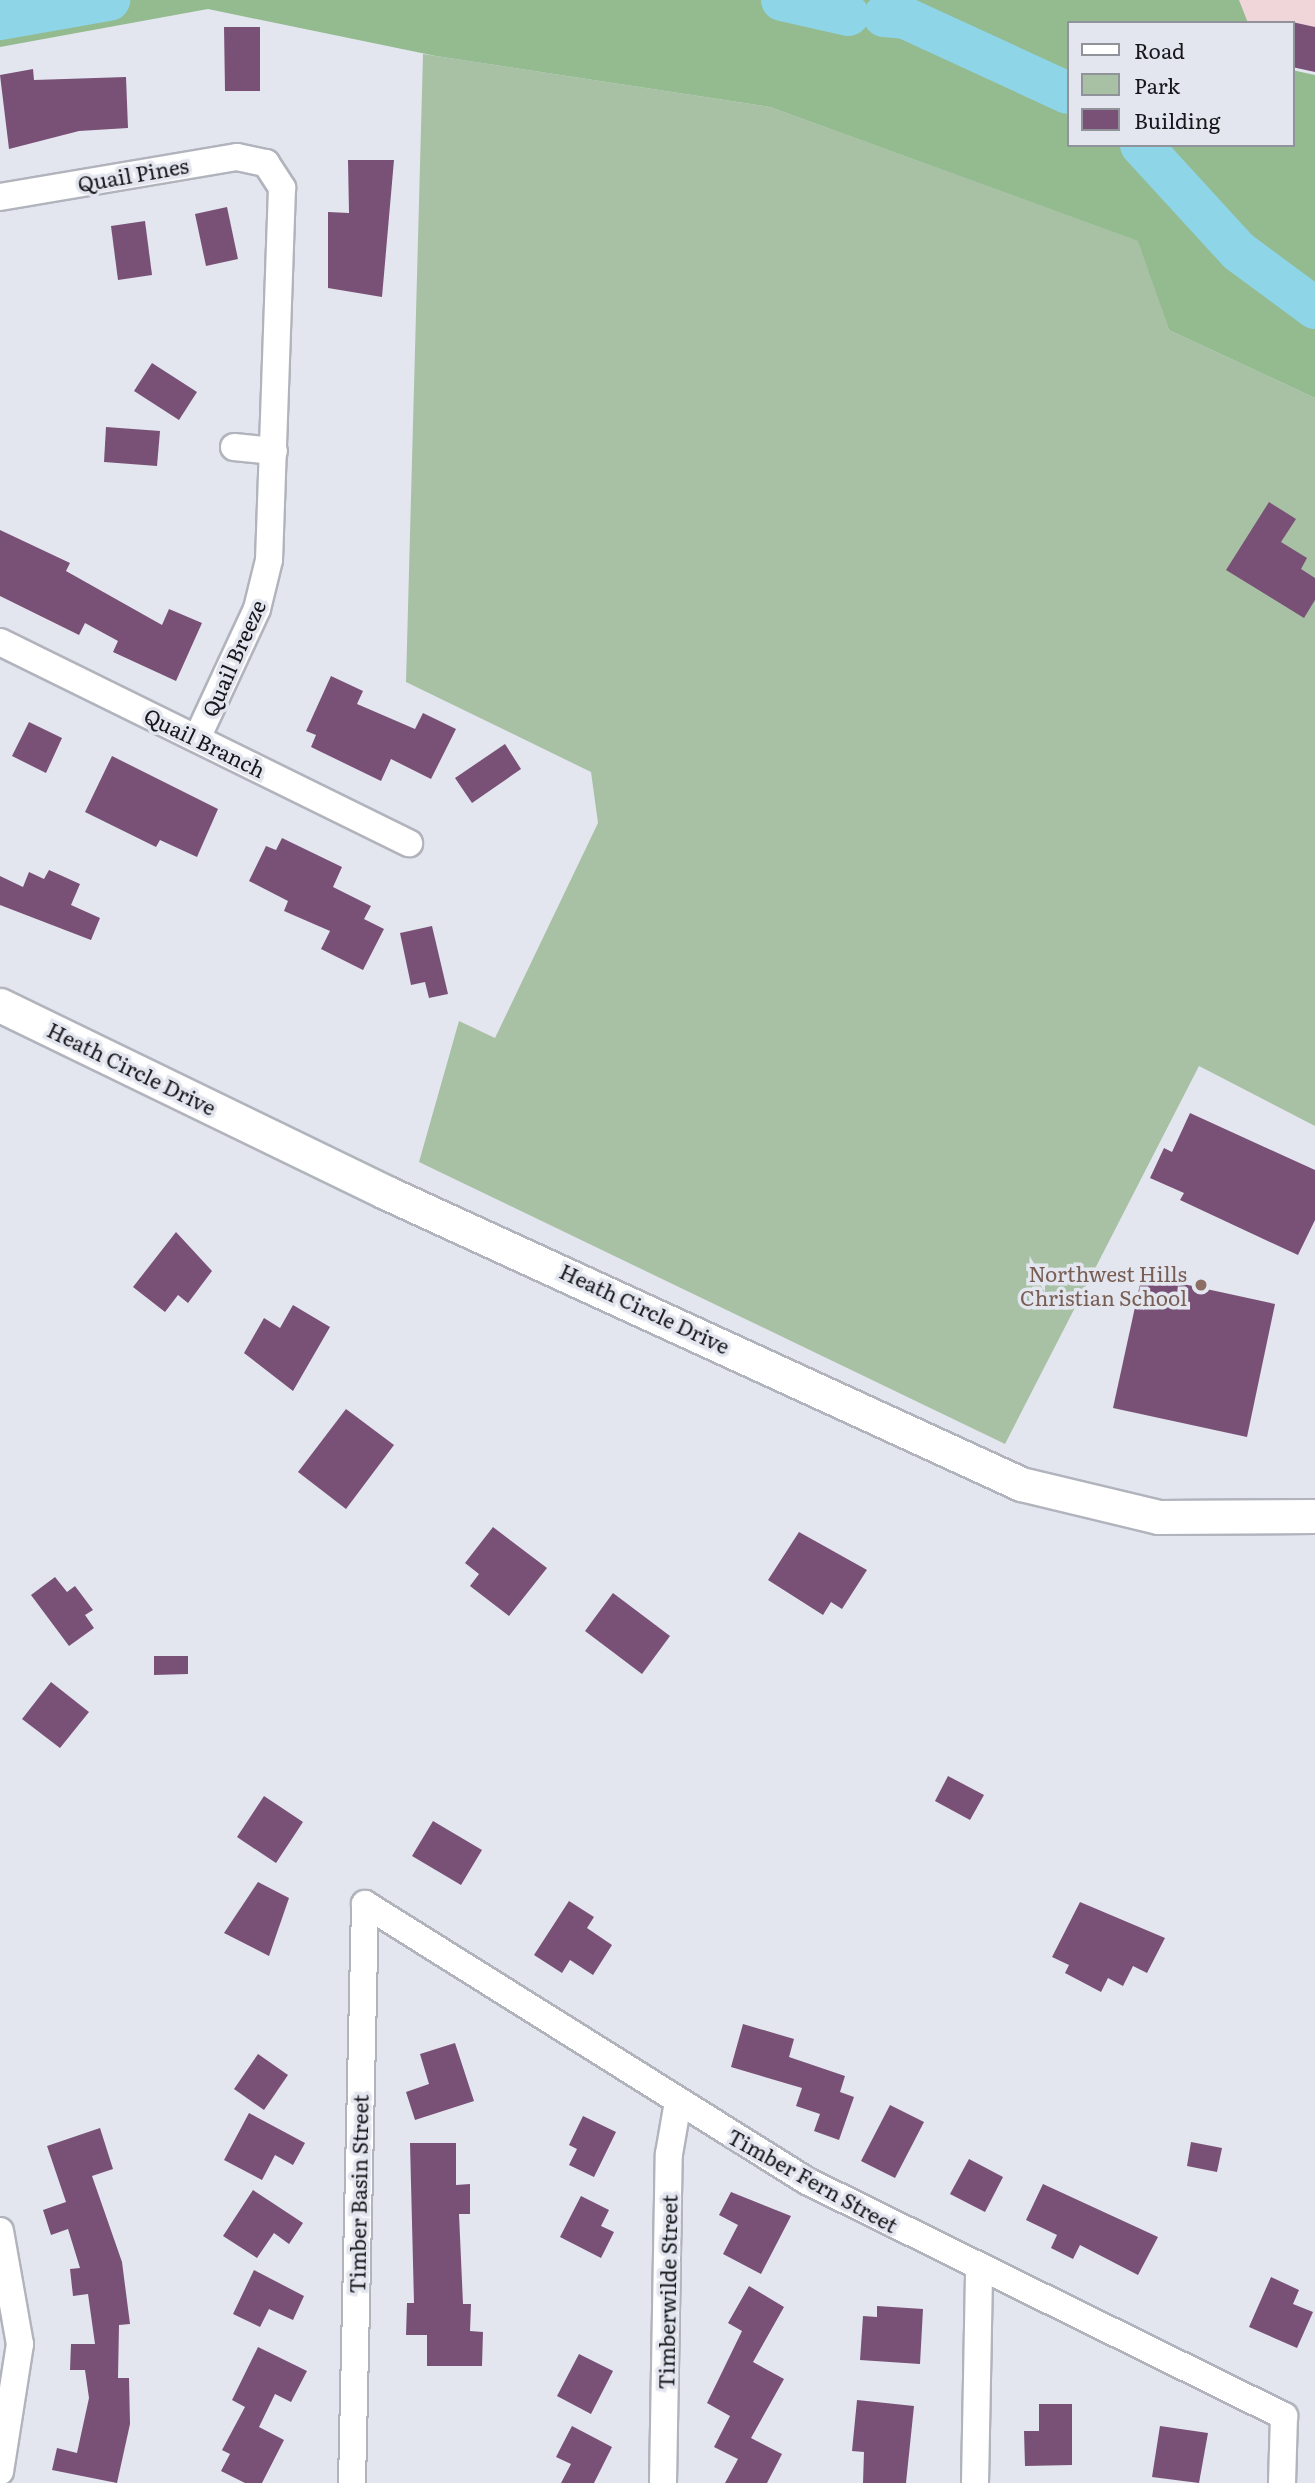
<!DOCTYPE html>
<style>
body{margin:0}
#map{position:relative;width:1315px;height:2483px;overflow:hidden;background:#e3e6ef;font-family:Literata,serif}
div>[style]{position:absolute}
.industrial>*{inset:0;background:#f0d5d9}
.green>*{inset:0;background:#a8c1a5}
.forest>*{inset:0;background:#93bb8f}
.river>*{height:42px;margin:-21px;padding:0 21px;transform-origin:21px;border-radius:21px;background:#8ed5e8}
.building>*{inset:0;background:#795176}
.roads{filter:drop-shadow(2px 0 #b1b4bc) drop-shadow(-2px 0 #b1b4bc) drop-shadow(0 2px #b1b4bc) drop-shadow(0 -2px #b1b4bc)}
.minor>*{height:26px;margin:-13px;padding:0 13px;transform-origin:13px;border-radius:13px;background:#fff}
.tertiary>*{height:33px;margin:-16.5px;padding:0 16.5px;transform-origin:16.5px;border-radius:16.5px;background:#fff}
.dots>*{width:19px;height:19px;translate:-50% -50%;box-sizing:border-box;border:4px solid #e3e6ef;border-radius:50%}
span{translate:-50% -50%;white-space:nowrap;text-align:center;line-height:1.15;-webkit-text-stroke:7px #e3e6ef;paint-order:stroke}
.street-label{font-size:21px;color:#15171a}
.education-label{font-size:21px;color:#785e54}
.right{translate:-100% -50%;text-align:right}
.legend{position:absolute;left:1067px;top:21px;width:228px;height:126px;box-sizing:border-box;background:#e3e6ef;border:2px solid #91939a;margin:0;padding:9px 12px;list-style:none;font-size:21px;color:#15171a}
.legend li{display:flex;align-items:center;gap:14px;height:35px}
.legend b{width:35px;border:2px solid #91939a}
</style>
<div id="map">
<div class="industrial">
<div style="clip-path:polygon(1096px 0,1315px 0,1315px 64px,1292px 23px,1174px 23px)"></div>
</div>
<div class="green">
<div style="clip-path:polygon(423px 54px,770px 107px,1139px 241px,1169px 330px,1315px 398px,1315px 1126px,1199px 1066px,1005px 1444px,419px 1162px,459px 1021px,495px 1038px,598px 823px,591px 772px,406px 682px)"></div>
</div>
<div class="forest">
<div style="clip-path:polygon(0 0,1239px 0,1248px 23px,1068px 23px,1068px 145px,1292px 145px,1292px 70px,1315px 75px,1315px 398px,1169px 330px,1138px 241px,770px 107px,436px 56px,208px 9px,0 47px)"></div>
</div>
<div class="river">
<div style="left:782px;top:0;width:68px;rotate:12.8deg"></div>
<div style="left:884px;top:16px;width:21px;rotate:5deg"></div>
<div style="left:905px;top:18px;width:179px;rotate:24.7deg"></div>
<div style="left:0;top:19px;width:111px;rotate:-9.9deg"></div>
<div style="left:1141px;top:145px;width:144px;rotate:47.5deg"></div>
<div style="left:1238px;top:251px;width:96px;rotate:36.5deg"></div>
</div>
<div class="building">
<div style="clip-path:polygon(1292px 22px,1315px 27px,1315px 72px,1292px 67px)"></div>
<div style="clip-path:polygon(224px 27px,260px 27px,260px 91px,225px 91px)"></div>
<div style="clip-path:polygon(33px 69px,34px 80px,126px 77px,128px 128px,79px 131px,9px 149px,0 75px)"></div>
<div style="clip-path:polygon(348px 160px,394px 160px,382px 297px,328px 288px,328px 212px,349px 213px)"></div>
<div style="clip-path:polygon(227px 207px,238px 259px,206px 266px,195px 214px)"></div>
<div style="clip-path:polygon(145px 221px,152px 275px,118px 280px,111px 226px)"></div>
<div style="clip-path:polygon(152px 363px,197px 392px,179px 420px,134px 391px)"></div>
<div style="clip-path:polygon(106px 427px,160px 431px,157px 466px,104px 462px)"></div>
<div style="clip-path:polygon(1269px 502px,1296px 519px,1281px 542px,1307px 558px,1301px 569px,1315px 578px,1315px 600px,1304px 618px,1226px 570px)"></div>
<div style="clip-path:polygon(0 530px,70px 563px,66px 571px,162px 625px,169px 609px,202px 623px,176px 681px,113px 652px,118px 641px,85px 623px,79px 635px,0 596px)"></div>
<div style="clip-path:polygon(331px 676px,363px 691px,357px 704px,415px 729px,423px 713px,456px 729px,431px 779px,391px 759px,381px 781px,311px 747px,316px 735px,306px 731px)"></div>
<div style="clip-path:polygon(29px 722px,62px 738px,46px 773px,12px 756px)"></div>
<div style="clip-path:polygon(505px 744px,521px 769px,472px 803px,455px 778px)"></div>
<div style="clip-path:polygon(112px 756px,218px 809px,197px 857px,160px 840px,156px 847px,85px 812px)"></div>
<div style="clip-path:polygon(282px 838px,342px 867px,333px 887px,371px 906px,364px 919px,384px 929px,363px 970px,321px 949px,330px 931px,284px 911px,288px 901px,249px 881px,266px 846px,276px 850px)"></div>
<div style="clip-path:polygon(49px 870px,80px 884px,71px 905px,100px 918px,91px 940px,0 905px,0 876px,23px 887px,29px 872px,44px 879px)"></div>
<div style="clip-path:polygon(432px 926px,448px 994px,429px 998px,425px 982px,411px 985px,400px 933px)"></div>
<div style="clip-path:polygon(1190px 1113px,1315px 1170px,1315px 1220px,1298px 1255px,1180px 1200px,1184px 1193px,1150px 1178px,1164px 1148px,1172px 1152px)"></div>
<div style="clip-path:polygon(176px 1232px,212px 1271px,188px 1303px,178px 1295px,165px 1312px,133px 1287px)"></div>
<div style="clip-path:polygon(1142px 1275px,1275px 1304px,1247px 1437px,1113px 1408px)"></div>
<div style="clip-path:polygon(293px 1305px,330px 1327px,293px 1391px,244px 1353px,264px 1318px,280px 1328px)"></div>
<div style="clip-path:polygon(346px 1409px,394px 1445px,346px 1509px,298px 1472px)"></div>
<div style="clip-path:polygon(493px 1527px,547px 1568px,509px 1616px,470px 1586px,479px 1574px,465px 1563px)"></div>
<div style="clip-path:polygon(799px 1532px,867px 1570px,842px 1609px,831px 1602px,823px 1615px,768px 1580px)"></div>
<div style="clip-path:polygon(55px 1577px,67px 1592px,75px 1586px,93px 1610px,85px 1615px,94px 1628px,69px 1646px,31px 1595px)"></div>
<div style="clip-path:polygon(613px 1593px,670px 1636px,642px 1674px,585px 1631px)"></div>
<div style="clip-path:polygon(154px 1656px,188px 1656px,188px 1674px,154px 1675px)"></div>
<div style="clip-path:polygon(51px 1682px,89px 1712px,60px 1748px,22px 1719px)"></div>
<div style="clip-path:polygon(948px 1776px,984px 1795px,970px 1820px,935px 1801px)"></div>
<div style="clip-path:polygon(264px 1796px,303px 1822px,276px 1863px,237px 1837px)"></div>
<div style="clip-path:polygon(433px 1821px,482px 1850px,461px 1885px,412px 1856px)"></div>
<div style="clip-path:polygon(258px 1882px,289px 1898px,269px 1956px,224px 1933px)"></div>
<div style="clip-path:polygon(569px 1901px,594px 1917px,587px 1928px,612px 1945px,593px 1975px,570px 1960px,562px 1973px,534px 1955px)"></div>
<div style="clip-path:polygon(1080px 1902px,1165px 1938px,1147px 1973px,1133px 1966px,1123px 1986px,1108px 1978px,1101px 1992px,1065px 1973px,1069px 1965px,1052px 1957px)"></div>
<div style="clip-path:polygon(743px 2024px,794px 2039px,789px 2057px,845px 2076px,840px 2092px,854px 2097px,839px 2140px,814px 2131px,820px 2114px,796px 2106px,802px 2088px,731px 2067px)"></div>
<div style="clip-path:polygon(455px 2043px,474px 2101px,415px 2120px,406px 2092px,429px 2084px,420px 2054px)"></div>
<div style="clip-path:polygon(258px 2054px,288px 2075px,264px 2110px,234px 2089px)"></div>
<div style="clip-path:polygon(890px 2105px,924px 2122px,895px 2178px,861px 2161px)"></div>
<div style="clip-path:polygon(249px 2113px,305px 2143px,293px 2165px,275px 2155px,262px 2180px,224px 2160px)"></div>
<div style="clip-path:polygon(583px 2116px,616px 2132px,594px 2177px,569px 2165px,577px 2149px,569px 2145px)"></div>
<div style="clip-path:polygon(100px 2128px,113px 2169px,92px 2176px,122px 2262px,130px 2324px,119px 2325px,118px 2378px,129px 2378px,130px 2424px,117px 2483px,52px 2470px,57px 2448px,77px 2453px,89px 2398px,85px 2370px,70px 2370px,71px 2344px,95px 2344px,88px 2294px,73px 2296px,70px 2269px,80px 2268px,68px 2229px,51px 2235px,43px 2210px,66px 2202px,47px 2146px)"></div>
<div style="clip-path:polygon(1191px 2142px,1222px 2148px,1217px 2172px,1187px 2166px)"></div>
<div style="clip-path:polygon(410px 2143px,456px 2143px,456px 2185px,470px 2184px,470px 2214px,459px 2214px,463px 2304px,471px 2304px,470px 2331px,483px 2332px,482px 2366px,427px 2366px,427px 2335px,406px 2335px,407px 2303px,414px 2303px)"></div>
<div style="clip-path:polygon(969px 2159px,1003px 2177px,985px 2212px,950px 2194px)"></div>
<div style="clip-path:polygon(1043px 2184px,1158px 2237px,1138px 2275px,1080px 2245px,1073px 2259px,1051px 2248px,1057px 2235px,1026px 2220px)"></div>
<div style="clip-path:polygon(253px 2190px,303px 2223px,289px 2244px,274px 2233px,257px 2258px,223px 2236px)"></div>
<div style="clip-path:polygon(731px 2192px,791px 2216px,761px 2274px,723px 2254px,738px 2225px,719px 2215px)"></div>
<div style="clip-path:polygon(581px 2196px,609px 2210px,601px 2226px,614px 2232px,601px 2258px,560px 2237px)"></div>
<div style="clip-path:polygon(254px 2270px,304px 2296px,293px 2320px,269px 2309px,260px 2327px,233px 2314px)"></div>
<div style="clip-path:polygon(1271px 2277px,1299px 2290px,1293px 2304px,1313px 2312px,1297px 2348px,1249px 2327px)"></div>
<div style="clip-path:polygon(749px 2286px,784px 2307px,753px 2362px,784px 2379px,751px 2438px,782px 2454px,767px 2483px,725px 2483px,738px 2459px,714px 2447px,730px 2416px,707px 2403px,742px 2331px,728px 2323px)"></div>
<div style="clip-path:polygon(877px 2306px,923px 2309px,920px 2364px,860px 2360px,863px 2316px,877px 2317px)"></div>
<div style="clip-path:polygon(258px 2347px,307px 2371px,291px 2402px,275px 2394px,259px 2427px,284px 2440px,262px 2483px,245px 2483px,221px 2471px,230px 2454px,222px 2450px,245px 2407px,232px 2400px)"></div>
<div style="clip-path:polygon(579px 2354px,613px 2371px,591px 2414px,557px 2396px)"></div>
<div style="clip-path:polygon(857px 2400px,914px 2406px,906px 2483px,863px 2483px,864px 2452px,852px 2451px)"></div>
<div style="clip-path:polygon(1039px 2404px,1072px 2404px,1072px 2465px,1025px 2466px,1024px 2431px,1039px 2431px)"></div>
<div style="clip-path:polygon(572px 2426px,612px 2447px,594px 2483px,561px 2483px,571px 2464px,556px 2457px)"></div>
<div style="clip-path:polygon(1160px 2426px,1208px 2433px,1199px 2483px,1152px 2477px)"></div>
</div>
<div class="roads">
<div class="minor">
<div style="left:0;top:197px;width:240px;rotate:-9.6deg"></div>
<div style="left:237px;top:157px;width:30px;rotate:12deg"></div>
<div style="left:266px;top:163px;width:30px;rotate:57deg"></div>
<div style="left:282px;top:188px;width:372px;rotate:92deg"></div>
<div style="left:269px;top:560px;width:50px;rotate:103.8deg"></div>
<div style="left:257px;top:609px;width:142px;rotate:114.9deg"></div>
<div style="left:234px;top:447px;width:40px;rotate:5.7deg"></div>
<div style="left:0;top:642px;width:456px;rotate:26.2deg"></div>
<div style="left:365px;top:1904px;width:522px;rotate:32.08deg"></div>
<div style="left:807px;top:2181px;width:532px;rotate:26.23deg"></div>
<div style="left:1284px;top:2416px;width:67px;rotate:91.7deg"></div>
<div style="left:0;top:2231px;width:115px;rotate:80deg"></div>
<div style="left:20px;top:2344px;width:129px;rotate:98.9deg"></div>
<div style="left:352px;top:2483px;width:579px;rotate:-88.71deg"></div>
<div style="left:663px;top:2483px;width:329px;rotate:-89deg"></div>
<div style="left:669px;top:2154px;width:53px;rotate:-80.2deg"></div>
<div style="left:975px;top:2483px;width:215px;rotate:-88.9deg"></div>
</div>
<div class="tertiary">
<div style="left:0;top:1005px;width:428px;rotate:25.9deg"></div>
<div style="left:385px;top:1192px;width:700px;rotate:24.66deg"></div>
<div style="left:1021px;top:1484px;width:141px;rotate:13.5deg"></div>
<div style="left:1158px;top:1517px;width:157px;rotate:-0.4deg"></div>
</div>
</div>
<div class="dots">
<div style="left:1201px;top:1285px;background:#8d6e63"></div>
</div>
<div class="street-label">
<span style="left:133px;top:174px;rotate:-10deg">Quail Pines</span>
<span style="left:233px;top:658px;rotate:-66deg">Quail Breeze</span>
<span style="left:205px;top:742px;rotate:26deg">Quail Branch</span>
<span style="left:132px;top:1068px;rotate:26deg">Heath Circle Drive</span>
<span style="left:645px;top:1308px;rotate:25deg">Heath Circle Drive</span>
<span style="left:813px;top:2180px;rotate:29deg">Timber Fern Street</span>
<span style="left:358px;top:2194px;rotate:-89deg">Timber Basin Street</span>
<span style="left:667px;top:2292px;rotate:-89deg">Timberwilde Street</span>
</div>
<div class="education-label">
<span class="right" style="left:1187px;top:1285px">Northwest Hills<br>Christian School</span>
</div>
<ul class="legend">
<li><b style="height:9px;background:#fff"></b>Road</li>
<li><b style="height:19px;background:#a8c1a5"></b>Park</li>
<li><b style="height:19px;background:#795176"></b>Building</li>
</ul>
</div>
